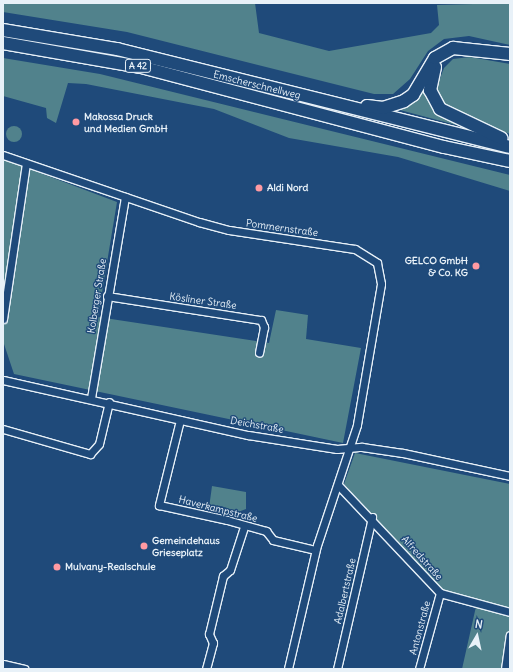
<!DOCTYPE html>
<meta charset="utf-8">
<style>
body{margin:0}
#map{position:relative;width:513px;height:672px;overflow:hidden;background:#1f4a7a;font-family:Delius,sans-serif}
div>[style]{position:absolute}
.green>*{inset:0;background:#51828c}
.round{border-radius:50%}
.roads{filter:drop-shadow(1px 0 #e8f1f8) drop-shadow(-1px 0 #e8f1f8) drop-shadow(0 1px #e8f1f8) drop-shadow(0 -1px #e8f1f8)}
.minor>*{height:7px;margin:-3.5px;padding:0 3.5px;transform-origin:3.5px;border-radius:3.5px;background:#1f4a7a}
.motorway>*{height:12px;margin:-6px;padding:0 6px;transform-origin:6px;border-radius:6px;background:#1f4a7a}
.dots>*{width:11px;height:11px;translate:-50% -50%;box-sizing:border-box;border:2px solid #1f4a7a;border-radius:50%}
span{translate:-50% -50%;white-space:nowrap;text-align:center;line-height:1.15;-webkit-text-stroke:3px #1f4a7a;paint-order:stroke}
.shield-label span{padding:1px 3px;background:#1f4a7a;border:1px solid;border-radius:3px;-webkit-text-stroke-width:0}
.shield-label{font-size:9px;color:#e8f1f8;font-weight:700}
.street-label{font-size:10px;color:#e8f1f8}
.poi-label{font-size:10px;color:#e8f1f8;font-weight:700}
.left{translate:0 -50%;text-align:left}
.right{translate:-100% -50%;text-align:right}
.frame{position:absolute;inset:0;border:4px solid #e8f1f8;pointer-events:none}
.north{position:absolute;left:457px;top:616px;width:40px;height:40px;-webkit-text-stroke:3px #1f4a7a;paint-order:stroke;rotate:9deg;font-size:11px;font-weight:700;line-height:16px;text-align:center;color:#e8f1f8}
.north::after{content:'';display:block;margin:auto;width:14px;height:18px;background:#e8f1f8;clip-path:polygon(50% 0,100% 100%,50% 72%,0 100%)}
</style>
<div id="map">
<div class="green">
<div style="clip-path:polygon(3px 3px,255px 3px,259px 33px,329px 51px,431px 33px,439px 25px,437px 5px,510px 3px,510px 45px,469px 36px,444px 39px,428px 51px,410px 79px,393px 94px,374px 94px,127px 32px,3px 12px)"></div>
<div style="clip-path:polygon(470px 57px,510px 64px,510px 134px,480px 123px,447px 107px,441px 100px,437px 86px,444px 68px,453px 59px)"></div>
<div style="clip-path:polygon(3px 58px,100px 74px,510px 175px,510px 191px,398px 157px,289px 138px,214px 109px,86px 84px,68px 83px,56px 123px,47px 118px,46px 108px,3px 96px)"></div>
<div style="clip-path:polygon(426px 81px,445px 117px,460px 126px,396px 109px)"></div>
<div class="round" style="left:6px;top:126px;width:16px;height:16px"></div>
<div style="clip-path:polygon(3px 159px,117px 202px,98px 317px,269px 343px,276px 310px,308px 315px,306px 339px,361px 348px,343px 443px,14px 374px,3px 341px)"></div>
<div style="clip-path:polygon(355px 453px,510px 484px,510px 669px,462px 669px,477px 602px,443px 591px,344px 484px)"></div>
<div style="clip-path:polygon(212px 486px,246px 492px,246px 509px,238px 512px,221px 506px,209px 508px)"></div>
</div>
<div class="roads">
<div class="minor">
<div style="left:3px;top:155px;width:207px;rotate:18.9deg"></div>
<div style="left:199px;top:222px;width:31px;rotate:15deg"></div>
<div style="left:229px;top:230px;width:127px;rotate:8.6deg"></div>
<div style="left:355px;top:249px;width:26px;rotate:32deg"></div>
<div style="left:377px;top:263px;width:21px;rotate:79deg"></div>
<div style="left:381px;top:284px;width:143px;rotate:99.7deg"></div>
<div style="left:357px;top:425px;width:126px;rotate:108.4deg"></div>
<div style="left:317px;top:545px;width:127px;rotate:103.2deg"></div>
<div style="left:107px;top:296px;width:156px;rotate:8.9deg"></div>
<div style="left:261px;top:320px;width:8px;rotate:67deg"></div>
<div style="left:264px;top:327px;width:26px;rotate:101deg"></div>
<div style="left:3px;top:319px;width:157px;rotate:-81.6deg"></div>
<div style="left:3px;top:380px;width:251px;rotate:12.7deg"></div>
<div style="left:248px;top:435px;width:90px;rotate:8.9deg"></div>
<div style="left:337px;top:449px;width:25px;rotate:-5deg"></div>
<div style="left:362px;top:447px;width:41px;rotate:8.3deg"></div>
<div style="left:403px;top:453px;width:109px;rotate:12.1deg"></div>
<div style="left:91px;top:398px;width:204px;rotate:-80.4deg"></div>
<div style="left:180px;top:420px;width:88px;rotate:103.9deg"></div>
<div style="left:159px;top:505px;width:70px;rotate:12.4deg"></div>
<div style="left:227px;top:520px;width:41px;rotate:15.8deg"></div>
<div style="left:266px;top:531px;width:11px;rotate:52deg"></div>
<div style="left:273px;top:540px;width:43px;rotate:13.4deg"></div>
<div style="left:3px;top:429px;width:91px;rotate:16deg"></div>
<div style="left:90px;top:454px;width:13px;rotate:-48deg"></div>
<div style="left:99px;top:444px;width:43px;rotate:-76.6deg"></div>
<div style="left:338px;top:485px;width:149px;rotate:46.6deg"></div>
<div style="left:440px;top:593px;width:73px;rotate:15.2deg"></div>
<div style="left:3px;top:664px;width:22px;rotate:13deg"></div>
<div style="left:206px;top:669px;width:27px;rotate:-75deg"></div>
<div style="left:213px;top:643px;width:10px;rotate:-114deg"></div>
<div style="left:209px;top:634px;width:60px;rotate:-76.4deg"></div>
<div style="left:223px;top:576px;width:9px;rotate:-41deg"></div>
<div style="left:230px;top:570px;width:45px;rotate:-72deg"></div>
<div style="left:337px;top:669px;width:156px;rotate:-77deg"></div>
<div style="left:419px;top:669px;width:79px;rotate:-74.6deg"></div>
<div style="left:505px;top:669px;width:34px;rotate:-82deg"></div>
</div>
<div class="motorway">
<div style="left:3px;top:30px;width:116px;rotate:9.5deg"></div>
<div style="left:117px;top:49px;width:405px;rotate:14deg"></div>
<div style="left:3px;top:43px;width:140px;rotate:9.9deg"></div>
<div style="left:141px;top:67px;width:313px;rotate:14.8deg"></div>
<div style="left:444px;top:147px;width:67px;rotate:12deg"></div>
<div style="left:435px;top:67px;width:24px;rotate:102deg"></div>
<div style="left:430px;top:90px;width:21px;rotate:62deg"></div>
<div style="left:440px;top:109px;width:68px;rotate:25.4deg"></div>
<div style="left:367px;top:106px;width:16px;rotate:7deg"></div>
<div style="left:383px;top:108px;width:22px;rotate:-18deg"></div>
<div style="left:404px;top:101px;width:11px;rotate:-34deg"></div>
<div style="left:413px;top:95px;width:43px;rotate:-59.3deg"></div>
<div style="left:435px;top:58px;width:21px;rotate:-29deg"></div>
<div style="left:453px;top:48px;width:57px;rotate:6deg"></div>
</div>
</div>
<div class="dots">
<div style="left:76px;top:122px;background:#ff9aa2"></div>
<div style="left:259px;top:188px;background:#ff9aa2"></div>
<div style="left:476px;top:266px;background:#ff9aa2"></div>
<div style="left:144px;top:546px;background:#ff9aa2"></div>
<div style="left:57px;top:567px;background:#ff9aa2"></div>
</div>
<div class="shield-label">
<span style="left:138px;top:66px">A 42</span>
</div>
<div class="street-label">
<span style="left:257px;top:85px;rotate:14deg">Emscherschnellweg</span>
<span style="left:282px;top:228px;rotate:8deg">Pommernstraße</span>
<span style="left:97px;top:296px;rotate:-81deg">Kolberger Straße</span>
<span style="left:203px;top:301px;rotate:8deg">Kösliner Straße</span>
<span style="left:257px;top:425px;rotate:10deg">Deichstraße</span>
<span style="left:218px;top:509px;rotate:14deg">Haverkampstraße</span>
<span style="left:422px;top:558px;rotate:48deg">Alfredstraße</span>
<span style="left:345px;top:591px;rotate:-77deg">Adalbertstraße</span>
<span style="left:420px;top:628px;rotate:-75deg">Antonstraße</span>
</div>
<div class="poi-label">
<span class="left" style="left:84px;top:122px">Makossa Druck<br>und Medien GmbH</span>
<span class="left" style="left:267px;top:188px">Aldi Nord</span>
<span class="right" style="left:468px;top:266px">GELCO GmbH<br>&amp; Co. KG</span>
<span class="left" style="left:152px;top:546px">Gemeindehaus<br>Grieseplatz</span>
<span class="left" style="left:65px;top:567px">Mulvany-Realschule</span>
</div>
<div class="frame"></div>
<div class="north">N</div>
</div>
